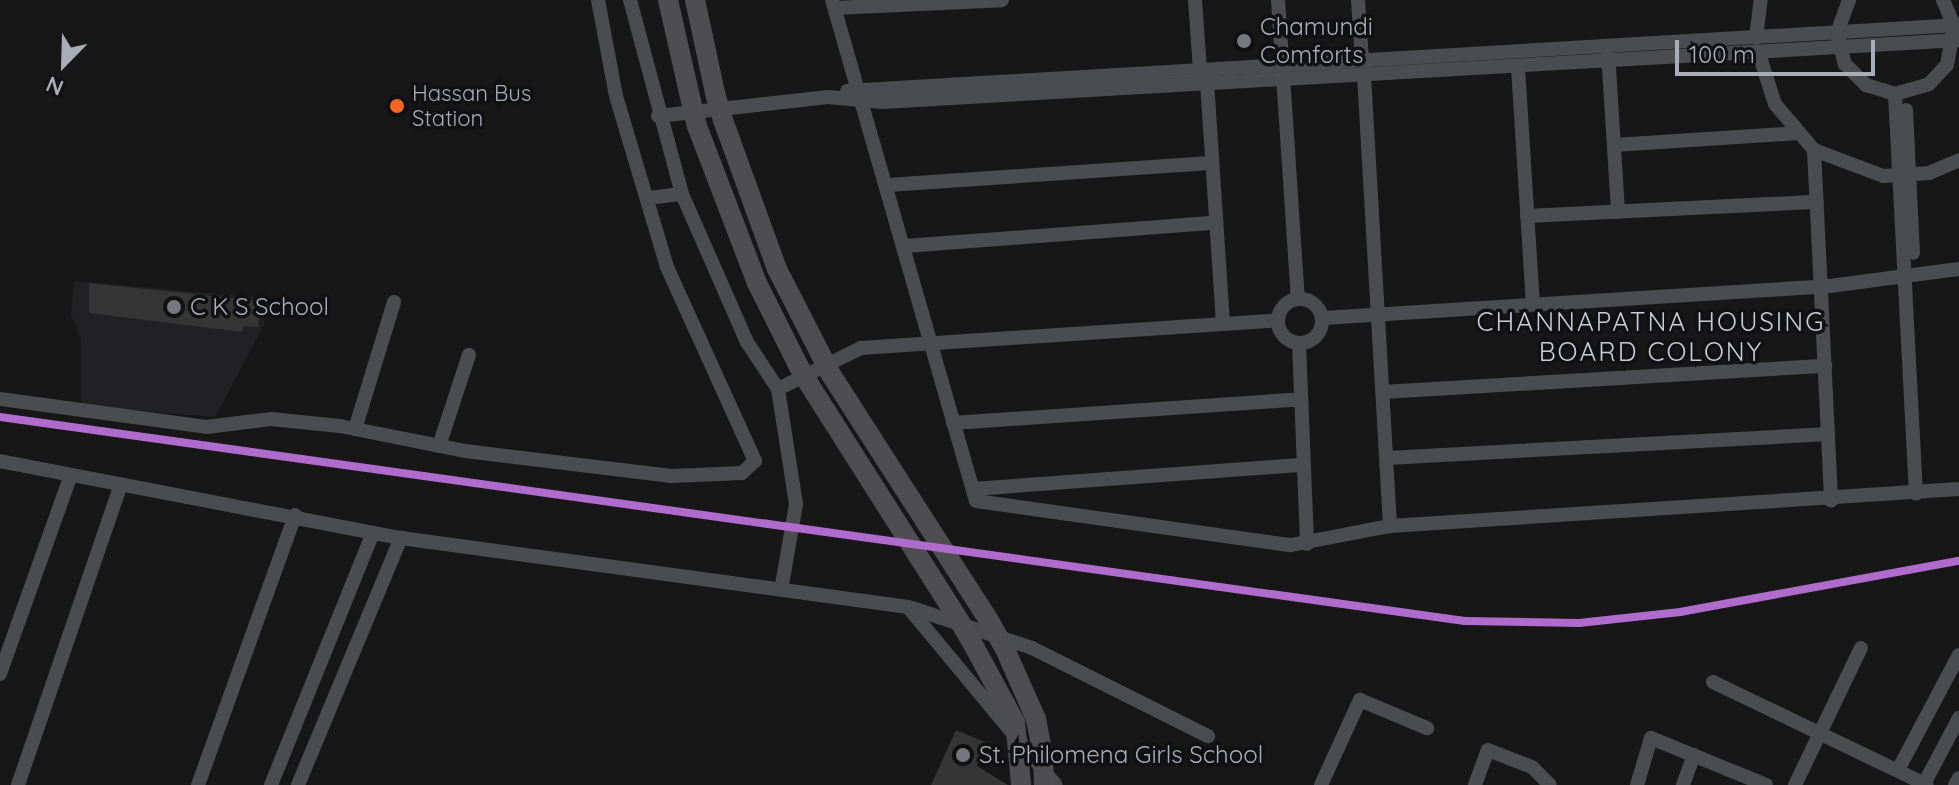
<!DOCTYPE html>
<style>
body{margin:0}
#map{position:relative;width:1959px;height:785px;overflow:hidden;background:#171717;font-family:Quicksand,sans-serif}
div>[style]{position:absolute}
.built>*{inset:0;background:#212123}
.building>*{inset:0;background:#353536}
.minor>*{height:14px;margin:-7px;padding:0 7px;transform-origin:7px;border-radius:7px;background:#4b4c50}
.minor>.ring{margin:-7px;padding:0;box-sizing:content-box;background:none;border:14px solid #4b4c50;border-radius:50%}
.highway>*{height:20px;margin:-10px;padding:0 10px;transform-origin:10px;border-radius:10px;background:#4e4e51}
.highway-bridge>*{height:20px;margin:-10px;padding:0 10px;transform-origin:10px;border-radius:10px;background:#4e4e51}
.rail-1>*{height:8px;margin:-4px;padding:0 4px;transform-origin:4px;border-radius:4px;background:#b06ccc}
.dots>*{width:22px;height:22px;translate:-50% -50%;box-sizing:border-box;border:4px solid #111113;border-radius:50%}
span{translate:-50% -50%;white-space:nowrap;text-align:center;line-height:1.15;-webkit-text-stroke:7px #111113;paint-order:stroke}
.bus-label{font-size:22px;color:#a8adb8}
.left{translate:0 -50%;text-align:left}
.poi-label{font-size:24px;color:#a8adb8}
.neighbourhood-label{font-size:26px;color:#c9ccd4;letter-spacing:2px}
.north{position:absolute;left:24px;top:24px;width:80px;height:80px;-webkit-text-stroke:6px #111113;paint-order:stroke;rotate:203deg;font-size:22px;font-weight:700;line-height:32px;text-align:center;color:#a8adb8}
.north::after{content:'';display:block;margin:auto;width:28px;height:36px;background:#a8adb8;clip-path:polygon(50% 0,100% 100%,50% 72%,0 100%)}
.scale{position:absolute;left:1675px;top:40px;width:200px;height:36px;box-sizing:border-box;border:4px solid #a8adb8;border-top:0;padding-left:10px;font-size:24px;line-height:28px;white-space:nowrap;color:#a8adb8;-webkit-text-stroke:6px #111113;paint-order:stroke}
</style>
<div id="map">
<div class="built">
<div style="clip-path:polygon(74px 281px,265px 298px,264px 325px,215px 417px,86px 407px,81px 400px,81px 341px,71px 314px)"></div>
</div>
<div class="building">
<div style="clip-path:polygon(89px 283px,261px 301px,258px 327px,244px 326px,242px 332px,89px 313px)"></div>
<div style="clip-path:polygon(956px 730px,987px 743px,977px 766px,1008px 785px,931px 785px)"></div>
</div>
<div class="minor">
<div style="left:630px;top:0;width:201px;rotate:75deg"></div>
<div style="left:682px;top:194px;width:162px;rotate:66.3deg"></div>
<div style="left:747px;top:342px;width:56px;rotate:56.6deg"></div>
<div style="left:778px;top:389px;width:116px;rotate:81.1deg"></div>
<div style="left:796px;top:504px;width:82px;rotate:99.8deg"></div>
<div style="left:832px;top:0;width:521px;rotate:73.96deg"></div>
<div style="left:976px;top:501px;width:318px;rotate:8deg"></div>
<div style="left:1291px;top:545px;width:101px;rotate:-10.9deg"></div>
<div style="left:1390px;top:526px;width:570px;rotate:-3.72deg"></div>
<div style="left:1195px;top:0;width:69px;rotate:85.9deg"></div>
<div style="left:1278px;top:0;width:299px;rotate:86.2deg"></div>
<div style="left:1358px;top:0;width:61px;rotate:86.2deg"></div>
<div style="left:1849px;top:0;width:35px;rotate:110deg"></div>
<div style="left:1837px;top:33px;width:32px;rotate:76deg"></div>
<div style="left:1845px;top:64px;width:30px;rotate:45deg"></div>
<div style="left:1866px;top:85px;width:30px;rotate:17deg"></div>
<div style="left:1895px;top:94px;width:35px;rotate:-16deg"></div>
<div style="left:1929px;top:84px;width:26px;rotate:-47deg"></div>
<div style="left:1947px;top:65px;width:40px;rotate:-80deg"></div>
<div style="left:1954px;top:26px;width:28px;rotate:-113deg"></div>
<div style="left:835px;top:8px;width:167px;rotate:-2.7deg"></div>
<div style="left:1756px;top:38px;width:38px;rotate:-83deg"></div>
<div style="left:1608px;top:52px;width:160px;rotate:86.4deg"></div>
<div style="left:1759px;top:54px;width:52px;rotate:72.3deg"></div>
<div style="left:1775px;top:104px;width:60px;rotate:49.7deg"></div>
<div style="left:1814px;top:150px;width:74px;rotate:20.6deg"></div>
<div style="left:1883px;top:176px;width:46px;rotate:-3.7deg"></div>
<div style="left:1929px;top:173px;width:33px;rotate:-23deg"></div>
<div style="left:1518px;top:67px;width:237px;rotate:86.4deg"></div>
<div style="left:1364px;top:75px;width:452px;rotate:86.7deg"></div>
<div style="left:1207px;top:82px;width:239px;rotate:86.2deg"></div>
<div style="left:847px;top:91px;width:1114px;rotate:-3.4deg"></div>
<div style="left:1895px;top:94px;width:400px;rotate:87deg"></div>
<div style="left:1906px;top:110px;width:143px;rotate:87.2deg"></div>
<div style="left:658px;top:116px;width:171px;rotate:-6.4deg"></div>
<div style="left:828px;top:97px;width:54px;rotate:5.3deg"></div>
<div style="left:882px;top:102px;width:1079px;rotate:-3.29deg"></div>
<div style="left:1614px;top:145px;width:185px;rotate:-3.7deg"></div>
<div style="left:1814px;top:150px;width:351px;rotate:87.2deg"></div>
<div style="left:888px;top:185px;width:323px;rotate:-3.9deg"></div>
<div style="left:648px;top:198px;width:34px;rotate:-7deg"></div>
<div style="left:1527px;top:216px;width:290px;rotate:-2.8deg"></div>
<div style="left:905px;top:246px;width:310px;rotate:-4.3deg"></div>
<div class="ring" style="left:1278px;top:299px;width:30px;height:30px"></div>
<div style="left:1323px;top:318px;width:500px;rotate:-3.6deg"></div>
<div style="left:1822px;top:287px;width:138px;rotate:-7.5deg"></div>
<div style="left:1299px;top:343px;width:201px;rotate:87.7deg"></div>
<div style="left:778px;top:389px;width:93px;rotate:-26.3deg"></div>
<div style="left:861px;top:348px;width:418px;rotate:-3.8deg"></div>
<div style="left:1383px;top:392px;width:443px;rotate:-3.4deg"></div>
<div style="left:0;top:399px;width:208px;rotate:7.7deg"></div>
<div style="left:206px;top:427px;width:65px;rotate:-7deg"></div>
<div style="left:271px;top:419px;width:69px;rotate:5.8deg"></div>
<div style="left:340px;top:426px;width:127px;rotate:11.3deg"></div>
<div style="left:465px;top:451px;width:208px;rotate:6.9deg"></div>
<div style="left:671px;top:476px;width:71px;rotate:-2.4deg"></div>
<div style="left:742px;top:473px;width:18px;rotate:-43deg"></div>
<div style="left:755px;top:461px;width:213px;rotate:-114.4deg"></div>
<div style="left:667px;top:267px;width:178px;rotate:-106.6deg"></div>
<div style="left:616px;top:96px;width:98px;rotate:-100.6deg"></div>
<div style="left:953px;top:423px;width:349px;rotate:-3.9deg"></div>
<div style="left:355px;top:429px;width:133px;rotate:-72.9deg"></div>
<div style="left:439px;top:446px;width:96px;rotate:-71.8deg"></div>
<div style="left:1387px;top:458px;width:442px;rotate:-3.1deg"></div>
<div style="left:0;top:461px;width:408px;rotate:10.9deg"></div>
<div style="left:401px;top:538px;width:512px;rotate:7.75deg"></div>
<div style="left:908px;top:607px;width:231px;rotate:50.3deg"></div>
<div style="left:973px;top:489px;width:331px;rotate:-4.2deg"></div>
<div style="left:912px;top:608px;width:126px;rotate:18.4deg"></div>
<div style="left:1032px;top:648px;width:197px;rotate:26.6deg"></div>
<div style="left:0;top:674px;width:211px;rotate:-70.4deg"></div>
<div style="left:1713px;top:682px;width:237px;rotate:25.7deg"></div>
<div style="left:1898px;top:770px;width:130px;rotate:-62.1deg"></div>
<div style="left:1924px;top:784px;width:75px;rotate:-62.1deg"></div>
<div style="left:18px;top:785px;width:318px;rotate:-71.1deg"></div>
<div style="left:198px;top:785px;width:287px;rotate:-70.2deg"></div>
<div style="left:271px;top:785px;width:272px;rotate:-68deg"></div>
<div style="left:298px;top:785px;width:268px;rotate:-67.4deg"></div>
<div style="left:1321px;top:785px;width:94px;rotate:-65.4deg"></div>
<div style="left:1360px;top:700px;width:73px;rotate:22.7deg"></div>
<div style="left:1475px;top:785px;width:37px;rotate:-70deg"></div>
<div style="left:1488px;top:750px;width:47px;rotate:21.1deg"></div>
<div style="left:1532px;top:767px;width:25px;rotate:45deg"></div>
<div style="left:1637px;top:785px;width:49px;rotate:-73.4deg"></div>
<div style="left:1651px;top:738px;width:124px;rotate:22.2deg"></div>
<div style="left:1683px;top:785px;width:32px;rotate:-70deg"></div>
<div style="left:1795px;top:785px;width:152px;rotate:-64.3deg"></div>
<div style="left:1955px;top:785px;width:8px;rotate:-60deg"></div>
</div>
<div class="highway">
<div style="left:668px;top:0;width:104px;rotate:77.2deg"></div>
<div style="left:695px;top:0;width:99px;rotate:77.8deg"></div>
<div style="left:723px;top:120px;width:158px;rotate:70.1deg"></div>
<div style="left:777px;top:269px;width:94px;rotate:62.9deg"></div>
<div style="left:697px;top:126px;width:168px;rotate:69.1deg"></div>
<div style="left:757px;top:283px;width:92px;rotate:63.4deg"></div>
<div style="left:830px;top:373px;width:298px;rotate:57.3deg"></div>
<div style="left:809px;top:384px;width:278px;rotate:57.6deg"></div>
<div style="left:969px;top:637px;width:97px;rotate:61.6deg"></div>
<div style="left:1005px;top:649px;width:77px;rotate:66.1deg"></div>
<div style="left:1036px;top:719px;width:38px;rotate:79deg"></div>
<div style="left:1018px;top:750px;width:35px;rotate:85deg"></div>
</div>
<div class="highway-bridge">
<div style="left:716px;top:97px;width:24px;rotate:73deg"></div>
<div style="left:691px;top:101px;width:26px;rotate:77deg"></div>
<div style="left:820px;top:353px;width:22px;rotate:63deg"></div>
<div style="left:798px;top:365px;width:22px;rotate:60deg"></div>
<div style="left:958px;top:619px;width:21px;rotate:59deg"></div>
<div style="left:991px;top:624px;width:29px;rotate:61deg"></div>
<div style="left:1015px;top:722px;width:28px;rotate:84deg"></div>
<div style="left:1043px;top:756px;width:29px;rotate:88deg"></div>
</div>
<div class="rail-1">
<div style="left:0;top:417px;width:1479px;rotate:7.93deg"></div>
<div style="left:1465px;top:621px;width:114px;rotate:1deg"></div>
<div style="left:1579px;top:623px;width:102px;rotate:-6.2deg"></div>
<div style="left:1680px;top:612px;width:284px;rotate:-10.4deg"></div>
</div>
<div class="dots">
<div style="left:1244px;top:41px;background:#757880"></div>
<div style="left:397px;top:106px;background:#f26522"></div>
<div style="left:174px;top:307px;background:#757880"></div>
<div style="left:963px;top:755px;background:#757880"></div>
</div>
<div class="bus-label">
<span class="left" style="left:412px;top:106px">Hassan Bus<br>Station</span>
</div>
<div class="poi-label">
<span class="left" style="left:1260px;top:41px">Chamundi<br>Comforts</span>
<span class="left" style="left:190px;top:307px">C K S School</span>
<span class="left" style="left:979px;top:755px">St. Philomena Girls School</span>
</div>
<div class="neighbourhood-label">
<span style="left:1651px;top:337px">CHANNAPATNA HOUSING<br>BOARD COLONY</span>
</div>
<div class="north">N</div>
<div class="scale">100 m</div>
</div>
